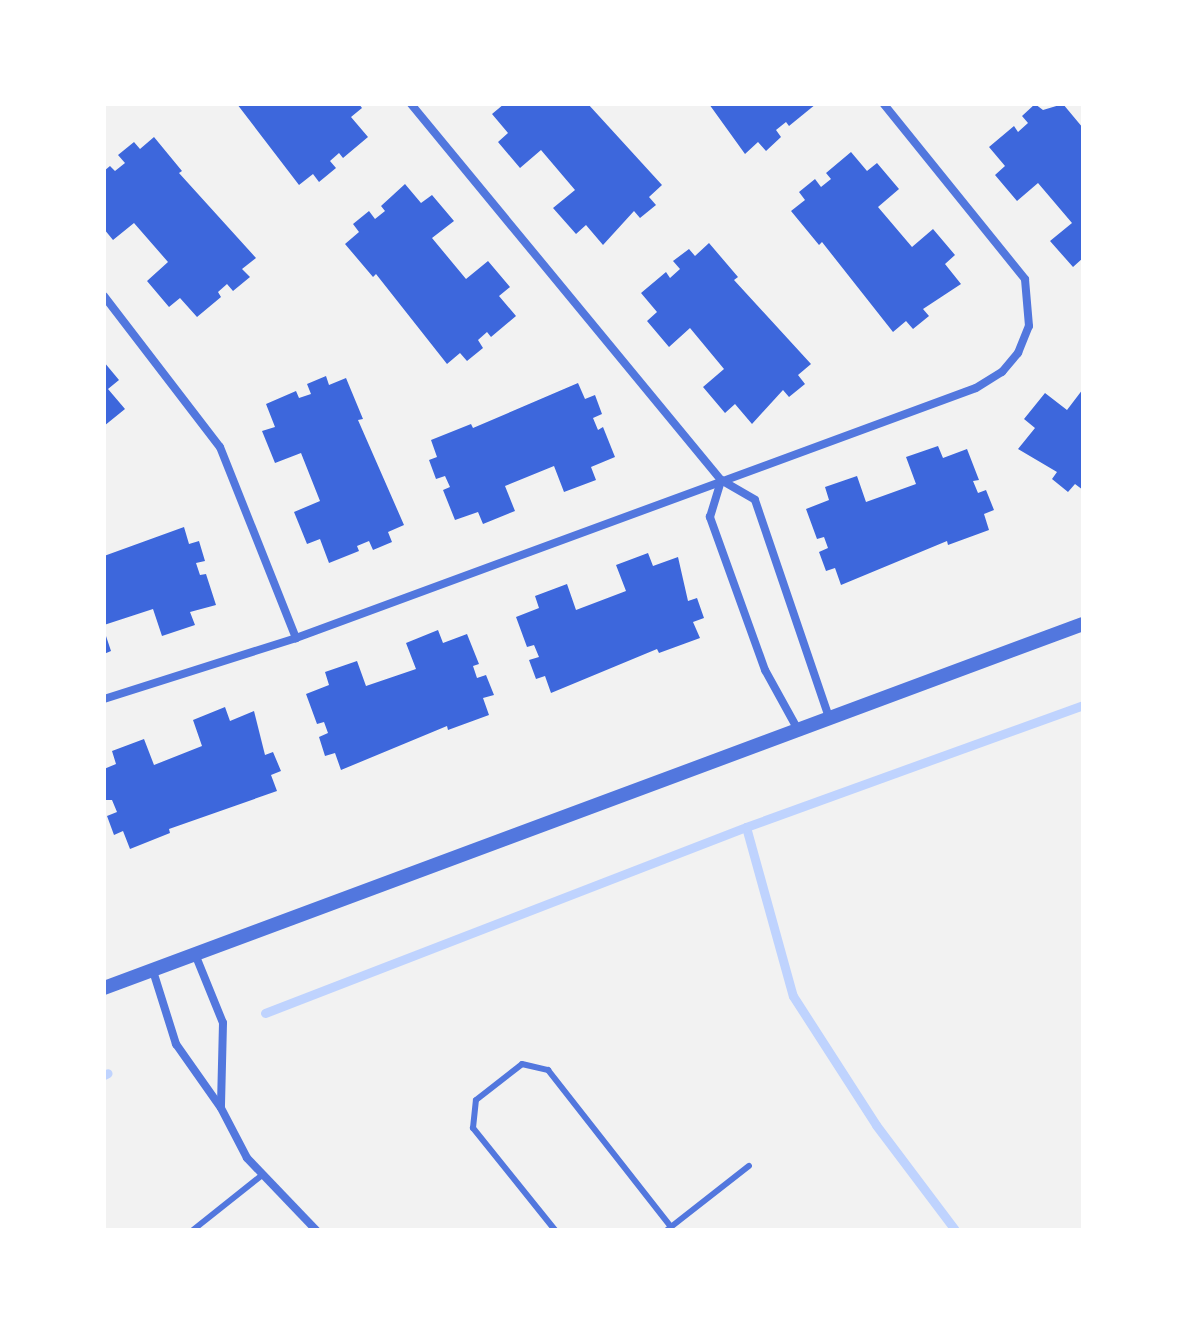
<!DOCTYPE html>
<style>
body{margin:0}
#map{position:relative;width:1187px;height:1334px;overflow:hidden;background:#f2f2f2;font-family:Karla,sans-serif}
div>[style]{position:absolute}
.stream>*{height:9px;margin:-4.5px;padding:0 4.5px;transform-origin:4.5px;border-radius:4.5px;background:#bfd3fe}
.building>*{inset:0;background:#3d67dc}
.service>*{height:6px;margin:-3px;padding:0 3px;transform-origin:3px;border-radius:3px;background:#5277de}
.minor>*{height:8px;margin:-4px;padding:0 4px;transform-origin:4px;border-radius:4px;background:#5277de}
.tertiary>*{height:14px;margin:-7px;padding:0 7px;transform-origin:7px;border-radius:7px;background:#5277de}
span{translate:-50% -50%;white-space:nowrap;text-align:center;line-height:1.15;-webkit-text-stroke:6px #fff;paint-order:stroke}
.frame{position:absolute;inset:0;border:106px solid #fff;pointer-events:none}
</style>
<div id="map">
<div class="stream">
<div style="left:746px;top:827px;width:175px;rotate:74.5deg"></div>
<div style="left:793px;top:996px;width:153px;rotate:57.2deg"></div>
<div style="left:876px;top:1125px;width:131px;rotate:53deg"></div>
<div style="left:265px;top:1013px;width:516px;rotate:-21.14deg"></div>
<div style="left:746px;top:827px;width:358px;rotate:-19.9deg"></div>
<div style="left:104px;top:1075px;width:4px;rotate:-27deg"></div>
</div>
<div class="building">
<div style="clip-path:polygon(237px 104px,359px 104px,362px 108px,351px 117px,368px 137px,343px 158px,339px 153px,330px 161px,336px 168px,319px 182px,313px 174px,299px 185px)"></div>
<div style="clip-path:polygon(504px 104px,588px 104px,662px 185px,649px 197px,656px 205px,640px 218px,634px 211px,603px 245px,586px 225px,576px 234px,553px 208px,575px 190px,541px 150px,520px 168px,498px 142px,508px 133px,492px 114px)"></div>
<div style="clip-path:polygon(709px 104px,816px 104px,789px 126px,786px 122px,776px 130px,781px 137px,766px 151px,758px 142px,745px 154px)"></div>
<div style="clip-path:polygon(1035px 104px,1043px 110px,1063px 104px,1083px 128px,1083px 258px,1073px 267px,1050px 241px,1072px 223px,1038px 183px,1017px 201px,995px 175px,1005px 166px,989px 147px,1014px 126px,1018px 132px,1028px 123px,1022px 116px)"></div>
<div style="clip-path:polygon(154px 137px,182px 171px,179px 173px,256px 258px,242px 269px,250px 277px,233px 291px,227px 284px,218px 292px,221px 297px,197px 317px,180px 298px,169px 307px,147px 281px,168px 262px,134px 223px,113px 240px,104px 229px,104px 171px,110px 166px,115px 171px,125px 163px,118px 155px,134px 142px,140px 149px)"></div>
<div style="clip-path:polygon(851px 152px,867px 171px,877px 163px,899px 189px,878px 207px,912px 247px,933px 229px,955px 255px,945px 264px,961px 284px,923px 309px,929px 316px,913px 329px,906px 321px,893px 332px,822px 242px,819px 245px,791px 211px,805px 200px,799px 192px,815px 179px,821px 187px,831px 179px,826px 173px)"></div>
<div style="clip-path:polygon(405px 184px,421px 203px,432px 195px,454px 221px,432px 238px,466px 279px,488px 261px,510px 287px,499px 296px,516px 316px,491px 337px,487px 332px,478px 340px,483px 348px,467px 361px,460px 353px,447px 364px,376px 274px,373px 277px,345px 244px,359px 232px,353px 224px,369px 211px,375px 219px,385px 211px,381px 206px)"></div>
<div style="clip-path:polygon(709px 243px,738px 277px,734px 280px,811px 364px,798px 375px,805px 384px,789px 397px,783px 390px,752px 424px,735px 404px,725px 413px,703px 387px,724px 369px,690px 328px,669px 347px,647px 321px,657px 312px,641px 293px,666px 272px,670px 278px,680px 269px,673px 261px,689px 249px,695px 256px)"></div>
<div style="clip-path:polygon(104px 362px,119px 380px,108px 389px,125px 409px,104px 426px)"></div>
<div style="clip-path:polygon(326px 376px,329px 385px,346px 378px,363px 419px,358px 420px,404px 525px,388px 532px,392px 542px,373px 550px,369px 541px,357px 546px,359px 551px,329px 563px,320px 539px,307px 544px,294px 512px,320px 501px,301px 453px,275px 463px,262px 431px,275px 427px,266px 404px,296px 391px,299px 398px,311px 394px,307px 384px)"></div>
<div style="clip-path:polygon(578px 383px,585px 399px,595px 395px,602px 414px,593px 418px,598px 430px,603px 427px,615px 457px,591px 467px,596px 480px,564px 492px,554px 466px,505px 486px,515px 511px,483px 524px,478px 512px,455px 520px,443px 490px,450px 487px,445px 476px,436px 479px,429px 460px,437px 457px,431px 440px,471px 424px,473px 428px)"></div>
<div style="clip-path:polygon(1083px 389px,1083px 490px,1075px 484px,1068px 492px,1052px 479px,1057px 472px,1018px 449px,1035px 428px,1024px 419px,1045px 393px,1067px 410px)"></div>
<div style="clip-path:polygon(938px 446px,943px 458px,967px 449px,979px 480px,973px 481px,978px 493px,986px 490px,994px 510px,984px 514px,989px 530px,948px 545px,947px 541px,841px 585px,835px 568px,826px 571px,819px 552px,828px 548px,824px 537px,817px 539px,806px 509px,829px 500px,825px 487px,857px 476px,866px 502px,916px 484px,906px 457px)"></div>
<div style="clip-path:polygon(184px 527px,189px 544px,199px 541px,205px 561px,196px 563px,200px 575px,206px 574px,216px 605px,190px 612px,195px 625px,162px 636px,153px 609px,104px 625px,104px 556px)"></div>
<div style="clip-path:polygon(648px 553px,653px 566px,678px 557px,688px 601px,697px 598px,704px 618px,693px 622px,700px 638px,659px 653px,657px 649px,551px 693px,545px 676px,536px 679px,529px 660px,539px 657px,534px 645px,527px 647px,516px 617px,539px 608px,535px 596px,567px 584px,576px 610px,626px 591px,616px 565px)"></div>
<div style="clip-path:polygon(104px 630px,111px 651px,104px 654px)"></div>
<div style="clip-path:polygon(438px 630px,443px 643px,467px 634px,479px 664px,473px 666px,477px 678px,486px 675px,494px 695px,483px 698px,489px 715px,448px 730px,447px 726px,341px 770px,335px 753px,325px 756px,319px 737px,328px 733px,324px 722px,317px 724px,306px 694px,329px 685px,325px 672px,357px 661px,366px 686px,416px 669px,406px 643px)"></div>
<div style="clip-path:polygon(225px 707px,230px 721px,254px 711px,265px 755px,273px 752px,281px 771px,271px 775px,277px 791px,169px 829px,170px 833px,130px 849px,123px 831px,114px 835px,107px 816px,117px 812px,112px 800px,104px 800px,104px 769px,116px 764px,112px 751px,144px 739px,154px 765px,202px 746px,193px 720px)"></div>
</div>
<div class="service">
<div style="left:193px;top:1230px;width:87px;rotate:-38.5deg"></div>
<div style="left:555px;top:1230px;width:131px;rotate:-128.8deg"></div>
<div style="left:473px;top:1128px;width:28px;rotate:-84deg"></div>
<div style="left:476px;top:1100px;width:58px;rotate:-38deg"></div>
<div style="left:522px;top:1064px;width:27px;rotate:13deg"></div>
<div style="left:548px;top:1070px;width:199px;rotate:51.9deg"></div>
<div style="left:667px;top:1230px;width:104px;rotate:-38deg"></div>
</div>
<div class="minor">
<div style="left:411px;top:104px;width:487px;rotate:50.5deg"></div>
<div style="left:104px;top:296px;width:190px;rotate:52.5deg"></div>
<div style="left:220px;top:447px;width:206px;rotate:68.3deg"></div>
<div style="left:104px;top:699px;width:201px;rotate:-17.6deg"></div>
<div style="left:296px;top:638px;width:724px;rotate:-20.19deg"></div>
<div style="left:976px;top:388px;width:31px;rotate:-32deg"></div>
<div style="left:1002px;top:372px;width:25px;rotate:-50deg"></div>
<div style="left:1018px;top:353px;width:29px;rotate:-68deg"></div>
<div style="left:1029px;top:326px;width:47px;rotate:-94.9deg"></div>
<div style="left:1025px;top:279px;width:225px;rotate:-128.9deg"></div>
<div style="left:797px;top:728px;width:66px;rotate:-118.9deg"></div>
<div style="left:765px;top:670px;width:163px;rotate:-109.8deg"></div>
<div style="left:710px;top:517px;width:39px;rotate:-73deg"></div>
<div style="left:721px;top:480px;width:39px;rotate:30deg"></div>
<div style="left:755px;top:500px;width:227px;rotate:71.2deg"></div>
<div style="left:195px;top:954px;width:74px;rotate:67.9deg"></div>
<div style="left:223px;top:1023px;width:84px;rotate:91.4deg"></div>
<div style="left:153px;top:971px;width:77px;rotate:72.5deg"></div>
<div style="left:176px;top:1044px;width:78px;rotate:54.9deg"></div>
<div style="left:221px;top:1108px;width:56px;rotate:62.5deg"></div>
<div style="left:247px;top:1158px;width:100px;rotate:46.2deg"></div>
</div>
<div class="tertiary">
<div style="left:104px;top:988px;width:1044px;rotate:-20.4deg"></div>
</div>
<div class="frame"></div>
</div>
